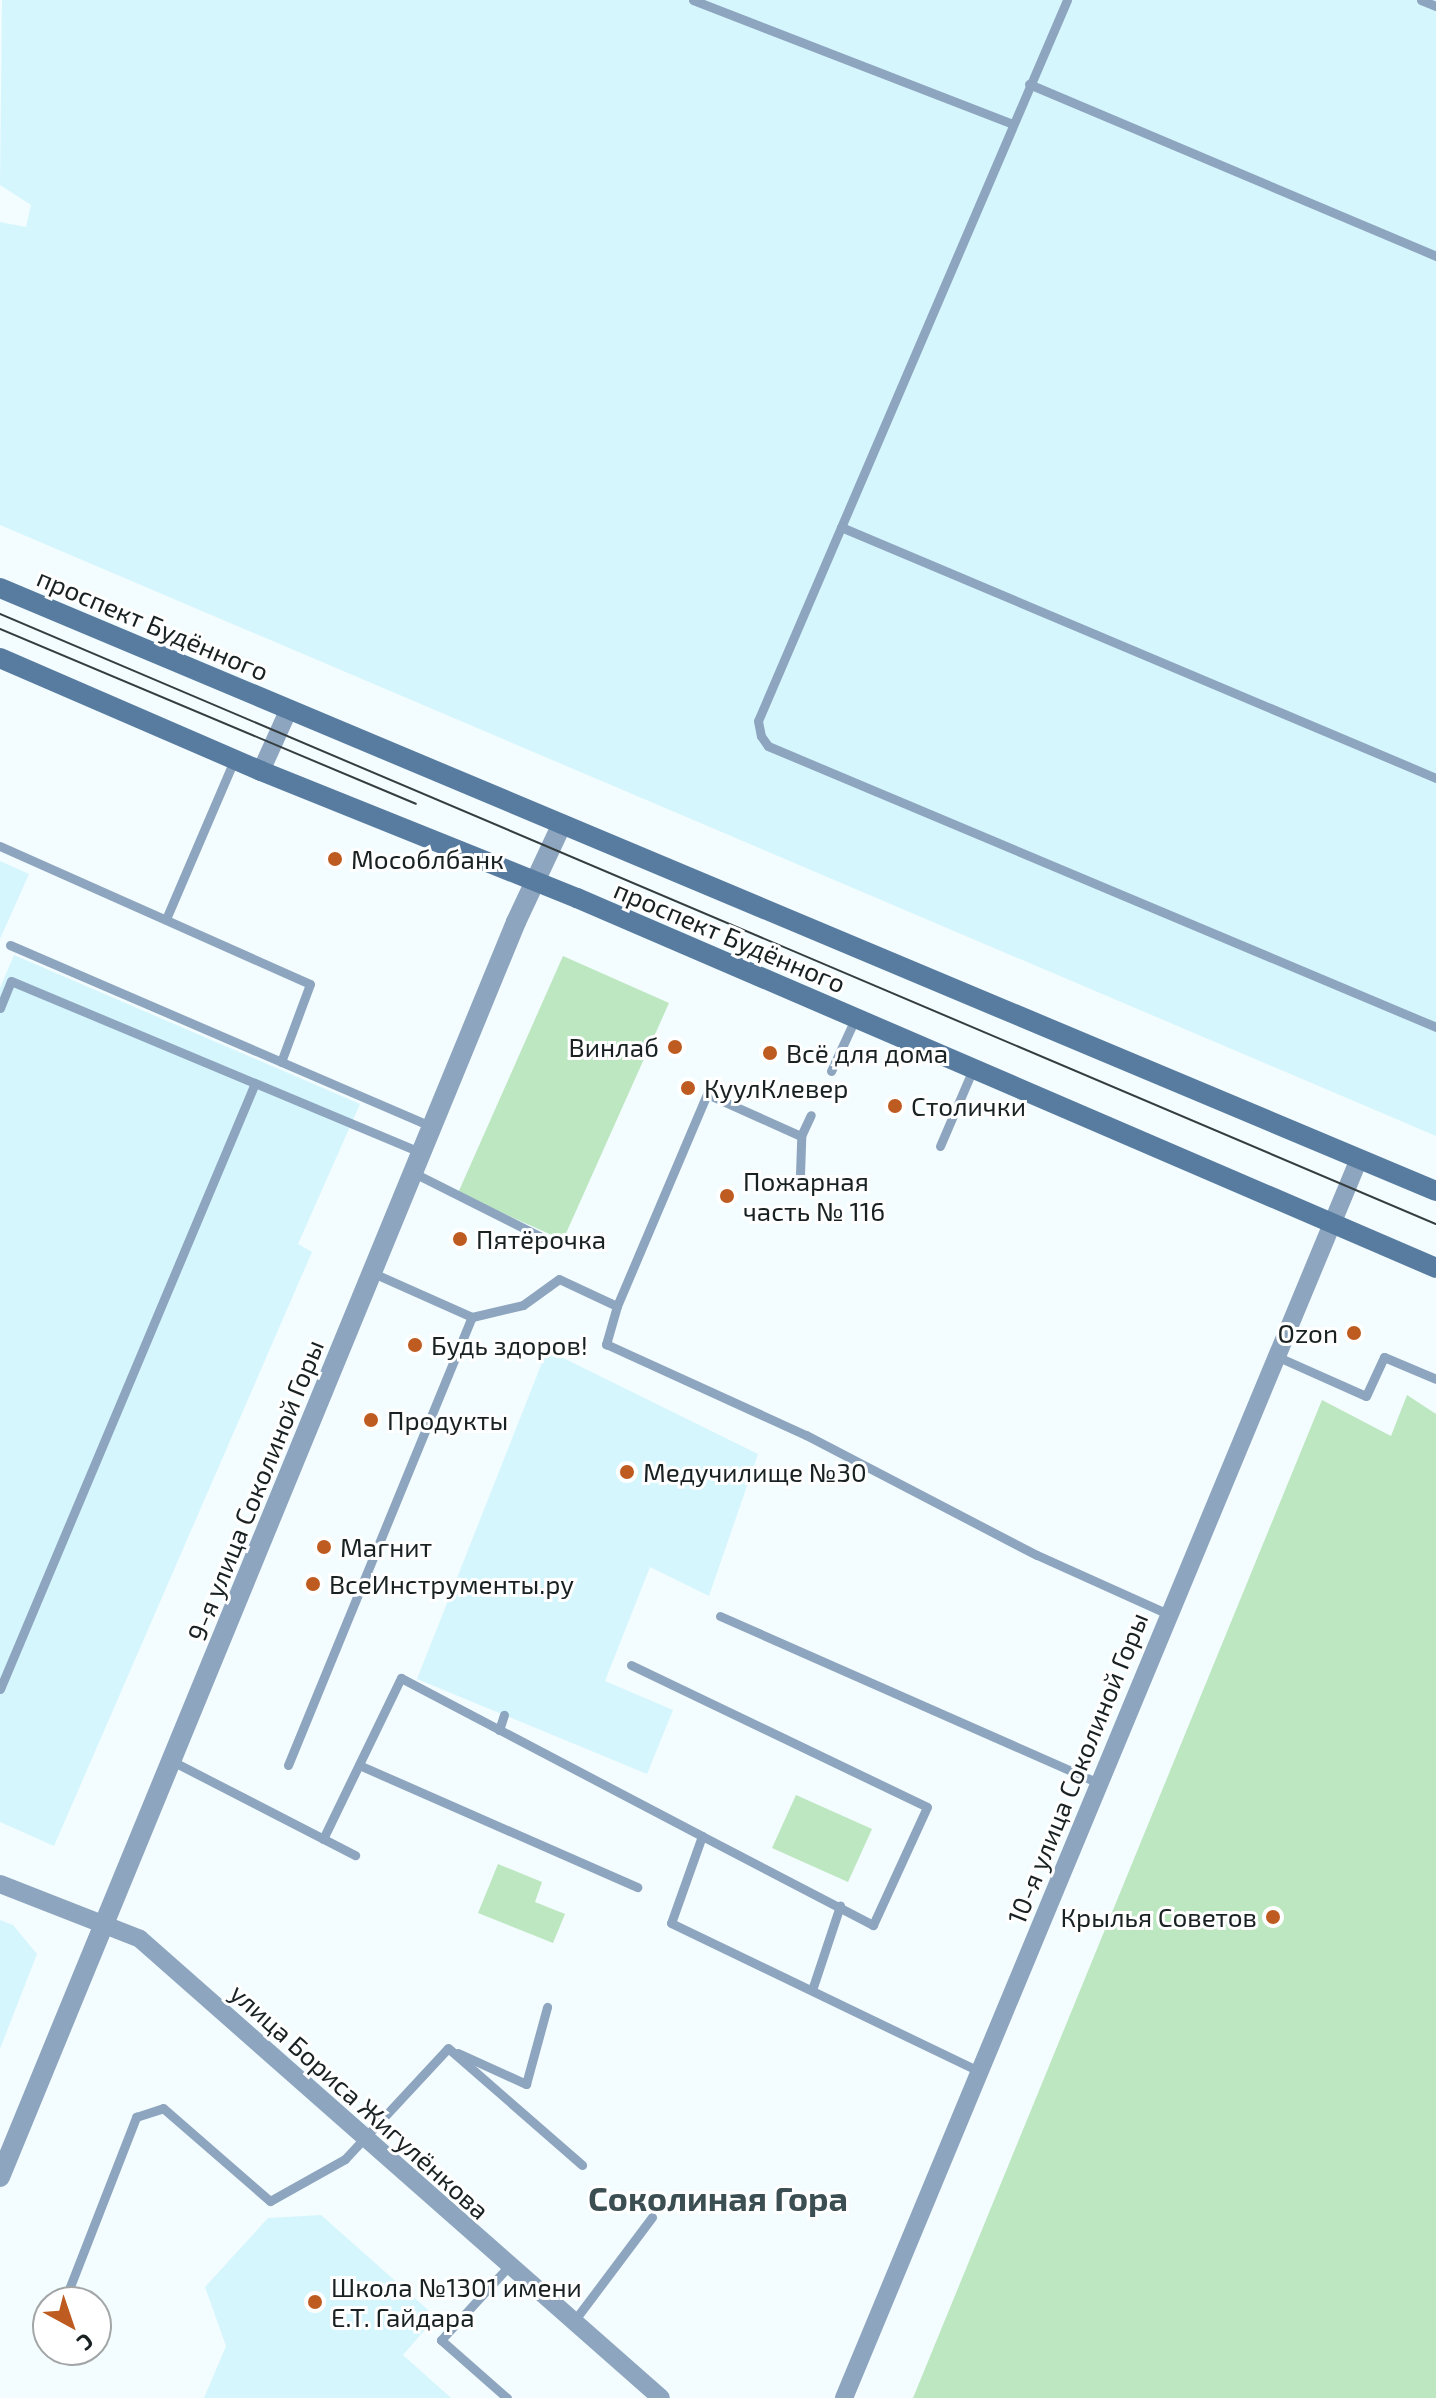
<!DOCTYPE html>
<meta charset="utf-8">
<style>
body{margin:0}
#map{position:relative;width:1436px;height:2398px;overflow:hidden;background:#f3fcfe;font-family:"Exo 2",sans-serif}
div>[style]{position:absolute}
.built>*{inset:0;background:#d6f6fe}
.green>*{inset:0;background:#bde7c1}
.service>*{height:9px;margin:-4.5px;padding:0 4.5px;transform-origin:4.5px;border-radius:4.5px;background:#8da5be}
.minor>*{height:18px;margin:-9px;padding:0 9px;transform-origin:9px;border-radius:9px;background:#8da5be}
.tertiary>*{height:20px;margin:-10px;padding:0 10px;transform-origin:10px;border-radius:10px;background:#8da5be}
.secondary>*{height:20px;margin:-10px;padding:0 10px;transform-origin:10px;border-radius:10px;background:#587ca0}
.tram>*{height:2px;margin:-1px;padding:0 1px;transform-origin:1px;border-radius:1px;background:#353d3f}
.dots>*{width:22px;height:22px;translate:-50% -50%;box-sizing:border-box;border:4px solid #fff;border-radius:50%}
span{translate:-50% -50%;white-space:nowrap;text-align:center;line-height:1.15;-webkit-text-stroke:6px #fff;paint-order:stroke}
.street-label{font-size:26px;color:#192123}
.poi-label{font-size:26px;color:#192123}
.left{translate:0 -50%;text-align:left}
.right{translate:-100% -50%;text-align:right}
.district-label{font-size:34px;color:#3b4e52;font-weight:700}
.north{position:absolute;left:32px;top:2286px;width:80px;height:80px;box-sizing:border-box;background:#fff;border:2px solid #a3a6a7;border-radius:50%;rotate:140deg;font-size:22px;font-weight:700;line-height:32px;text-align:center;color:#192123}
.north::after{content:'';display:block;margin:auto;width:28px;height:36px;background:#bd5b20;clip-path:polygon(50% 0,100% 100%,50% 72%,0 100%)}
</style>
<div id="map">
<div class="built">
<div style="clip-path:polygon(2px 0,1436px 0,1436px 1136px,0 525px,0 222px,26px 227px,31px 205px,0 185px)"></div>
<div style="clip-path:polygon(0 861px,29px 874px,0 939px)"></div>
<div style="clip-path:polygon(14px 955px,360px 1104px,298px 1244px,312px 1252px,54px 1846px,0 1822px,0 988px)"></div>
<div style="clip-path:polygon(547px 1350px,758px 1454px,709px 1596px,650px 1567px,605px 1681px,673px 1710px,647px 1774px,417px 1679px)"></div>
<div style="clip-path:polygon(0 1920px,13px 1925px,37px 1954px,0 2049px)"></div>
<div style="clip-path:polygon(321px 2215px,436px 2317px,403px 2355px,451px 2398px,204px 2398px,226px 2346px,205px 2287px,268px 2218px)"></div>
</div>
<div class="green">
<div style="clip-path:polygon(563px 956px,669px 1003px,563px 1240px,458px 1193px)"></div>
<div style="clip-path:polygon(1407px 1395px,1436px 1414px,1436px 2398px,913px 2398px,1322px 1400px,1391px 1436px)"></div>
<div style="clip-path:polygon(796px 1795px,872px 1829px,848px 1882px,772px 1848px)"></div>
<div style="clip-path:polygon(498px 1864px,542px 1882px,535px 1902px,565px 1914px,553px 1943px,478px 1913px)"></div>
</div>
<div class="service">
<div style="left:693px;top:0;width:342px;rotate:21.2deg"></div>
<div style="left:1067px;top:0;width:784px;rotate:113.2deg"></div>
<div style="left:758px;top:721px;width:15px;rotate:79deg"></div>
<div style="left:761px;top:736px;width:12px;rotate:55deg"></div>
<div style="left:768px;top:746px;width:725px;rotate:22.81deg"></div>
<div style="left:1421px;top:0;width:16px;rotate:22deg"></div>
<div style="left:1029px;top:84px;width:442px;rotate:22.9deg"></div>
<div style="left:841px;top:527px;width:646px;rotate:22.87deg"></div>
<div style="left:0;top:846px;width:339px;rotate:24deg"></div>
<div style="left:310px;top:984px;width:83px;rotate:110.4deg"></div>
<div style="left:166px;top:919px;width:173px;rotate:-66.8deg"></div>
<div style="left:10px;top:945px;width:460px;rotate:23.3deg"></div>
<div style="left:0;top:1008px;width:29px;rotate:-68deg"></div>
<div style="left:11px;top:981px;width:446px;rotate:22.7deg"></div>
<div style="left:831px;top:1071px;width:57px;rotate:-65.2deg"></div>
<div style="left:940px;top:1146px;width:84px;rotate:-66.8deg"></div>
<div style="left:414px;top:1173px;width:147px;rotate:26.7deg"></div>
<div style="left:800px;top:1174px;width:38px;rotate:-88deg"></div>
<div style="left:373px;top:1273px;width:108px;rotate:24deg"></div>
<div style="left:472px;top:1317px;width:52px;rotate:-13.2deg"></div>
<div style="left:523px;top:1305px;width:44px;rotate:-35.8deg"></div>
<div style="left:559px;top:1279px;width:64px;rotate:25deg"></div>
<div style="left:617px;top:1306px;width:230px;rotate:-67deg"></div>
<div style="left:707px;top:1094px;width:103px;rotate:24.1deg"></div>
<div style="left:801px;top:1136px;width:23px;rotate:-65deg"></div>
<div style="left:617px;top:1306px;width:40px;rotate:106deg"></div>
<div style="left:606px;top:1344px;width:220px;rotate:24.5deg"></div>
<div style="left:806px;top:1435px;width:260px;rotate:27.5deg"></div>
<div style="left:1037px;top:1555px;width:144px;rotate:24.2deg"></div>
<div style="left:1276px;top:1356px;width:98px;rotate:24deg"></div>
<div style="left:1366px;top:1396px;width:43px;rotate:-65.2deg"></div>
<div style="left:1384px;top:1357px;width:56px;rotate:22.9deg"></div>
<div style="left:720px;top:1616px;width:414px;rotate:23.8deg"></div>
<div style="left:631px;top:1665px;width:328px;rotate:25.6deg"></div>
<div style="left:927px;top:1807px;width:130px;rotate:114.6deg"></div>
<div style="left:873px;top:1925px;width:193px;rotate:-152.5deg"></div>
<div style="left:702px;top:1836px;width:92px;rotate:109.6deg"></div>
<div style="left:671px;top:1923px;width:342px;rotate:25.7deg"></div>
<div style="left:0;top:1689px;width:657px;rotate:-67.18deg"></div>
<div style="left:499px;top:1730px;width:16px;rotate:-72deg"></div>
<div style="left:172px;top:1761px;width:206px;rotate:27.2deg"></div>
<div style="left:288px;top:1765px;width:484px;rotate:-67.7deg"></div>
<div style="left:359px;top:1765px;width:304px;rotate:23.7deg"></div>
<div style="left:323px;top:1839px;width:179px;rotate:-64.2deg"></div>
<div style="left:401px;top:1678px;width:340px;rotate:27.7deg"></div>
<div style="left:812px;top:1990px;width:89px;rotate:-71.6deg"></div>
<div style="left:458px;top:2053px;width:75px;rotate:24.5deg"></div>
<div style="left:526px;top:2084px;width:80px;rotate:-74.7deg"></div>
<div style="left:64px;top:2302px;width:199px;rotate:-68.7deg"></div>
<div style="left:136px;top:2117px;width:28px;rotate:-18deg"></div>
<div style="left:163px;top:2108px;width:142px;rotate:41deg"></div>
<div style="left:270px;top:2201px;width:86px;rotate:-29.2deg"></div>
<div style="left:345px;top:2159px;width:151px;rotate:-47.1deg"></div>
<div style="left:448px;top:2048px;width:178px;rotate:41.1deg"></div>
<div style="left:574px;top:2321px;width:130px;rotate:-53.1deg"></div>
<div style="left:507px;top:2398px;width:88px;rotate:-138.7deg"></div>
<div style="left:441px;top:2340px;width:99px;rotate:-47.5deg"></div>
</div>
<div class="minor">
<div style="left:261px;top:771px;width:68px;rotate:-65.7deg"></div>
<div style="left:0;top:1884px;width:150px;rotate:21.4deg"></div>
<div style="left:140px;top:1939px;width:694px;rotate:41.38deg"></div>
<div style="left:844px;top:2398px;width:1342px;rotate:-67.43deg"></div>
</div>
<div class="tertiary">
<div style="left:0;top:2177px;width:1357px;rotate:-67.65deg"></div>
<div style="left:516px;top:922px;width:108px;rotate:-64.9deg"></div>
</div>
<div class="secondary">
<div style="left:0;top:588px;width:1557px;rotate:22.78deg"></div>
<div style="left:0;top:658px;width:284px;rotate:23.4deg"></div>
<div style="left:261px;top:771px;width:341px;rotate:21.9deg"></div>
<div style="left:577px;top:898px;width:935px;rotate:23.3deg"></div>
</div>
<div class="tram">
<div style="left:0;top:614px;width:1560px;rotate:23.02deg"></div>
<div style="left:0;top:629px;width:451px;rotate:22.8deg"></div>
</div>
<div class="dots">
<div style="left:335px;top:859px;background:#bd5b20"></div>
<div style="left:675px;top:1047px;background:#bd5b20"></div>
<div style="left:770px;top:1053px;background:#bd5b20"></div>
<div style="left:688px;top:1088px;background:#bd5b20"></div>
<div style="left:895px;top:1106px;background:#bd5b20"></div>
<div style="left:727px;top:1196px;background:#bd5b20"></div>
<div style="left:460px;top:1239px;background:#bd5b20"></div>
<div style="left:1354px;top:1333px;background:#bd5b20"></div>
<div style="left:415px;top:1345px;background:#bd5b20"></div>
<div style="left:371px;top:1420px;background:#bd5b20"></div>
<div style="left:627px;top:1472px;background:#bd5b20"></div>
<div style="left:324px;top:1547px;background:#bd5b20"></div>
<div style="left:313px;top:1584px;background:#bd5b20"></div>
<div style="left:1273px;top:1917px;background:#bd5b20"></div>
<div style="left:315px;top:2302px;background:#bd5b20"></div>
</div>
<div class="street-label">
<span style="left:153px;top:624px;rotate:23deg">проспект Будённого</span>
<span style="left:730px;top:936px;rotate:23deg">проспект Будённого</span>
<span style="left:255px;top:1490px;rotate:-68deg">9-я улица Соколиной Горы</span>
<span style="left:1077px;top:1768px;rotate:-68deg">10-я улица Соколиной Горы</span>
<span style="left:360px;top:2101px;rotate:42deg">улица Бориса Жигулёнкова</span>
</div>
<div class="poi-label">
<span class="left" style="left:351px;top:859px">Мособлбанк</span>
<span class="right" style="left:659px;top:1047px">Винлаб</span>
<span class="left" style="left:786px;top:1053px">Всё для дома</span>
<span class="left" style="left:704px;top:1088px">КуулКлевер</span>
<span class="left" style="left:911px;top:1106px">Столички</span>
<span class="left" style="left:743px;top:1196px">Пожарная<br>часть № 116</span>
<span class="left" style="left:476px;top:1239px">Пятёрочка</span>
<span class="right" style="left:1338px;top:1333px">Ozon</span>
<span class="left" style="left:431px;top:1345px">Будь здоров!</span>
<span class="left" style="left:387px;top:1420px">Продукты</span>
<span class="left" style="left:643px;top:1472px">Медучилище №30</span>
<span class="left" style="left:340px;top:1547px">Магнит</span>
<span class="left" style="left:329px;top:1584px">ВсеИнструменты.ру</span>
<span class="right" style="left:1257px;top:1917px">Крылья Советов</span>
<span class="left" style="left:331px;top:2302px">Школа №1301 имени<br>Е.Т. Гайдара</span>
</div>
<div class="district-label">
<span style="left:718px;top:2198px">Соколиная Гора</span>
</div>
<div class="north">С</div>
</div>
